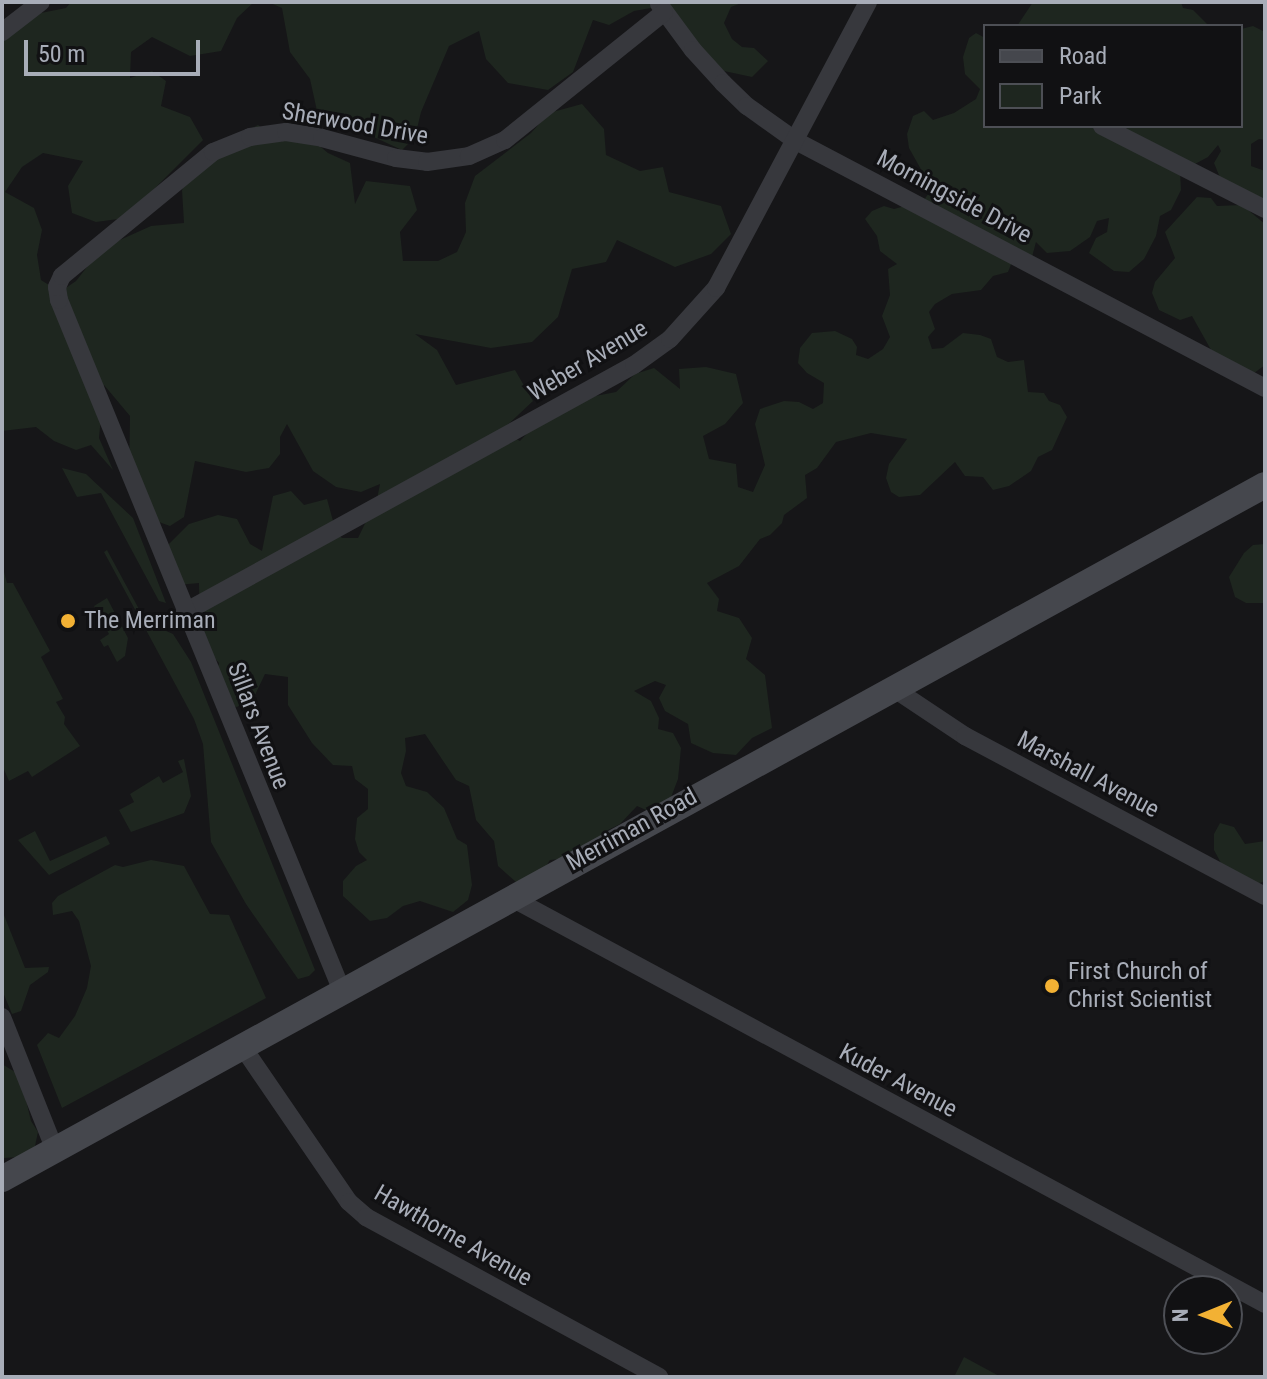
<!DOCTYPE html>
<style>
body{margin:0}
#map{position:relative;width:1267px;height:1379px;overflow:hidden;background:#161618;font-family:"Roboto Condensed",sans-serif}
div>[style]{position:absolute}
.green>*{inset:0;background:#1e261f}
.street>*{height:18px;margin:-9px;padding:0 9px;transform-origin:9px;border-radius:9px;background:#37383d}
.secondary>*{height:26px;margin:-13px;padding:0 13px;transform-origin:13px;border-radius:13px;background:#45474d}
.dots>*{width:22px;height:22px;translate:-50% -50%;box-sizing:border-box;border:4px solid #111113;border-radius:50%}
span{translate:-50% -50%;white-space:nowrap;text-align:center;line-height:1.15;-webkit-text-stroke:6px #111113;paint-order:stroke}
.street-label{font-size:24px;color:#a8adb8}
.poi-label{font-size:24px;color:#a8adb8}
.left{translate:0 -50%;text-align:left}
.frame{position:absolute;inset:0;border:4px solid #a8adb8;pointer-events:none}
.legend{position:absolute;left:983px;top:24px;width:260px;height:104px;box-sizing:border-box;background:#111113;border:2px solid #4d4f55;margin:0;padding:10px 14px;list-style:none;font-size:24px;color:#a8adb8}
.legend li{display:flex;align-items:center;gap:16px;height:40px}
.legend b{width:40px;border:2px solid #4d4f55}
.north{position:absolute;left:1163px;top:1275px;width:80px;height:80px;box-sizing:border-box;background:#111113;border:2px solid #4d4f55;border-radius:50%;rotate:269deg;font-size:22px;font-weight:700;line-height:32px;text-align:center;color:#a8adb8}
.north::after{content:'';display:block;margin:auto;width:28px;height:36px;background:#f2b134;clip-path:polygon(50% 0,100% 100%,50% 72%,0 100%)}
.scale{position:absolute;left:24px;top:40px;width:176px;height:36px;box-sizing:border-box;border:4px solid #a8adb8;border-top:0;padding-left:10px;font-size:24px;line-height:28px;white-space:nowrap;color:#a8adb8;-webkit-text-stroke:6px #111113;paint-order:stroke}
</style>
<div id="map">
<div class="green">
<div style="clip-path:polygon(71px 2px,254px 2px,237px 18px,221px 51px,190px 56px,152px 37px,131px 52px,130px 78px,152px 71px,166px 81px,161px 106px,190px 117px,203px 140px,148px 195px,118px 219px,96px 222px,72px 213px,68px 186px,83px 161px,43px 153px,22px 167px,5px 192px,34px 208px,42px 230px,37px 255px,41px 280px,60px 292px,76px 281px,102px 248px,151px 226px,184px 223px,182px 190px,198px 154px,258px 125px,281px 142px,298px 128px,328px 153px,350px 163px,355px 204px,366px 181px,410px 186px,417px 210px,400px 232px,403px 261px,438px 261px,457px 252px,466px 232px,465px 203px,475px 176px,531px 133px,549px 113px,582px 104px,604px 129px,606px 155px,640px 171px,663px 167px,669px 192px,721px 206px,731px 234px,711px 254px,675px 267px,617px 240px,606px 262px,572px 269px,558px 317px,532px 342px,491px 348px,415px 334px,437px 350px,456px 385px,515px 370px,533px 401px,501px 431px,520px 441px,533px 427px,585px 398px,616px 392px,635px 374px,654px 368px,680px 389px,679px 369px,706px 367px,736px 374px,743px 403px,725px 424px,703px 436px,709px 459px,736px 464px,738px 487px,753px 492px,765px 465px,755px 424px,760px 409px,784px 401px,799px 402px,813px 409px,823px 403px,824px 383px,807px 373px,798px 363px,800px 348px,812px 333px,835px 331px,852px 339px,857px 347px,856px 355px,868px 359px,883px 349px,890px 337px,882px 316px,890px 295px,888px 269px,897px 264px,880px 251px,877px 236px,865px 219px,872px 211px,884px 206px,894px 209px,923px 201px,932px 189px,909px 148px,907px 134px,913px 116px,924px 111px,933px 120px,954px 113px,976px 99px,980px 89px,965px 74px,963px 57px,969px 38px,976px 33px,985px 38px,985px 126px,1241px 126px,1241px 29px,1253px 26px,1265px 32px,1265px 140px,1259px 139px,1251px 144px,1251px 166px,1265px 171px,1265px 215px,1221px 180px,1214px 163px,1221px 151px,1218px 145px,1208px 157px,1180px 172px,1181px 190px,1171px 210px,1160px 216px,1156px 236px,1144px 259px,1129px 272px,1114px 271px,1089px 253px,1096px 238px,1107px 232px,1109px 218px,1097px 221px,1090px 237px,1070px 251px,1047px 253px,1036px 242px,1032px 257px,1012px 262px,1008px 272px,993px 276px,981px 290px,952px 294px,935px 304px,929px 312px,935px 329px,928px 337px,932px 349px,943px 348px,963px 333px,980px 335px,991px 339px,997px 357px,1008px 362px,1024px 360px,1028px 392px,1044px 393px,1049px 401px,1060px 405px,1067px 417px,1052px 450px,1038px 457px,1031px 471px,1009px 486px,993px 490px,983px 477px,965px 476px,955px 462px,920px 495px,899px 497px,891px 492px,886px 478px,889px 464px,907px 439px,871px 433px,836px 442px,817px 468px,805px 475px,807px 498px,784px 515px,782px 523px,770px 535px,760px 539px,739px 566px,707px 583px,719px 599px,717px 611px,739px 618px,752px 638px,746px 659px,765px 675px,772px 728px,752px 738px,736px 755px,713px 753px,691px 743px,688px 724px,665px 711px,659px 698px,666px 685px,655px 681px,634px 691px,651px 701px,659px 718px,658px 729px,673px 733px,681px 748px,678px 779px,670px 800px,646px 810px,637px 806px,620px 824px,602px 833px,601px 841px,570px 858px,550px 860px,539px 877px,516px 882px,498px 866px,494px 841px,476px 820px,469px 786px,456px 780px,425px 734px,405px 738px,406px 751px,401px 773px,406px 786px,427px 792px,444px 808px,457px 839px,467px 845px,472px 885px,468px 900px,453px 912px,420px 901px,403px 906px,387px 918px,370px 921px,343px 896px,343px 881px,356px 866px,367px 860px,359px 852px,355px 839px,357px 818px,368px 809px,368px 789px,355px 779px,352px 766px,333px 765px,312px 743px,288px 705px,288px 677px,265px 674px,255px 695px,237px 707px,220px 704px,212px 687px,219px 663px,200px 642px,199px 583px,177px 585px,164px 567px,169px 544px,189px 524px,218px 515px,237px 519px,250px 544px,262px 551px,273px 496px,291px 491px,304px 505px,327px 499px,336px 532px,342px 538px,358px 538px,377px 499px,380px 484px,361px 492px,336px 487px,313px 471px,287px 424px,280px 437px,280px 454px,269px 468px,246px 472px,195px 461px,184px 517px,170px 526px,148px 518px,129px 476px,130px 416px,104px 385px,99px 438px,113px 470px,91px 445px,76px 450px,54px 441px,36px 427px,2px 431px,2px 38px,41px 13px,66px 8px)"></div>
<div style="clip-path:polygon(268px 2px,744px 2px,731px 7px,724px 23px,732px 39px,742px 47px,754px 48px,768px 61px,752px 77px,724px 71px,702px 51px,668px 5px,634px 11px,609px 25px,593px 20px,573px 72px,548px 90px,508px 83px,486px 59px,479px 31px,449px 46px,421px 112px,415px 137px,402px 150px,317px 111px,310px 79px,290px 52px,282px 8px)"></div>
<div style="clip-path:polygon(1033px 2px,1181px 2px,1183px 8px,1193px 10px,1209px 26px,1002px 26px,1017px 26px)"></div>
<div style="clip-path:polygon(1197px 197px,1211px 198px,1217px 206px,1242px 205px,1265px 224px,1265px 365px,1250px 376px,1215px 357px,1192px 316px,1180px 320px,1159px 310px,1152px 293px,1155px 282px,1175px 258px,1165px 232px)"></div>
<div style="clip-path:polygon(62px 468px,86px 474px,133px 518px,166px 603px,159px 601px,101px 493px,77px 497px)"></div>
<div style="clip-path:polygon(1265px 544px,1265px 603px,1246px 603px,1235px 597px,1229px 577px,1244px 553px,1253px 545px)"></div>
<div style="clip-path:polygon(107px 550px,146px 622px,173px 634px,191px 662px,313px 965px,315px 970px,309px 976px,298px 979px,246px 904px,211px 842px,203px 744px,194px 719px,104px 552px)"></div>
<div style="clip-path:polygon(2px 564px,7px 583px,13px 583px,50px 651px,41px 657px,63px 699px,56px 702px,65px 717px,64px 724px,80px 746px,32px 777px,28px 771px,9px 781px,2px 765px)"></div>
<div style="clip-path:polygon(107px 598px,128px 638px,125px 656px,117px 662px,108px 645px,104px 647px,100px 640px,109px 634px,94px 606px)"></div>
<div style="clip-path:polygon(184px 759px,191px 796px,184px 813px,131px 832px,119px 810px,134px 802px,130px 794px,159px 776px,163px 783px,183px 772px,178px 761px)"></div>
<div style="clip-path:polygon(1220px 823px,1234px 827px,1245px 844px,1265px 841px,1265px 881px,1254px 885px,1222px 865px,1214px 850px,1214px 834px)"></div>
<div style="clip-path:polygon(35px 831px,50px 861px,106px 836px,110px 844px,49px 875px,18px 840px)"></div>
<div style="clip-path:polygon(151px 860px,184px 866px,210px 914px,229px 915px,266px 998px,62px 1108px,37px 1045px,48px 1033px,59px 1038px,75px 1016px,87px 988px,91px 966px,79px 921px,72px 911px,53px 915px,52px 903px,58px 896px,115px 865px,123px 867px)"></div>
<div style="clip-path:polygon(2px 910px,25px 968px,49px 967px,48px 972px,30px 985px,21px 1011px,12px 1014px,2px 990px)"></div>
<div style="clip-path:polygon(2px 1064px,20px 1075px,31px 1121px,38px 1132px,35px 1146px,29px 1151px,19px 1157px,4px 1158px,2px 1164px)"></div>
<div style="clip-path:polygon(964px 1357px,1001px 1377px,954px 1377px)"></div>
</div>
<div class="street">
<div style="left:659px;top:4px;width:57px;rotate:53.5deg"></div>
<div style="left:693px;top:50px;width:45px;rotate:47.7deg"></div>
<div style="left:723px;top:83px;width:33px;rotate:44deg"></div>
<div style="left:747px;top:106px;width:60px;rotate:35.5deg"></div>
<div style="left:796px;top:141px;width:530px;rotate:27.77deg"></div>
<div style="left:2px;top:32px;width:49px;rotate:-37.6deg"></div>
<div style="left:1102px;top:126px;width:183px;rotate:27deg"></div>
<div style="left:185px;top:612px;width:512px;rotate:-28.82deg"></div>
<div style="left:634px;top:365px;width:44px;rotate:-35.8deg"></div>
<div style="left:670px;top:339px;width:69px;rotate:-48deg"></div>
<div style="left:716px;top:288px;width:324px;rotate:-62deg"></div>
<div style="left:893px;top:688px;width:87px;rotate:33.7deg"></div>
<div style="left:965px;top:736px;width:340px;rotate:28.1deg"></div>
<div style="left:510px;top:897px;width:858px;rotate:28.33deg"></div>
<div style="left:342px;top:991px;width:747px;rotate:-112.27deg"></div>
<div style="left:59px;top:300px;width:13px;rotate:-99deg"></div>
<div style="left:57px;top:287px;width:12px;rotate:-66deg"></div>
<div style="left:62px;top:276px;width:195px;rotate:-39.4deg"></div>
<div style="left:213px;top:152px;width:40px;rotate:-22deg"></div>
<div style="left:250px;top:137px;width:36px;rotate:-8deg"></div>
<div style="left:286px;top:132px;width:36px;rotate:9deg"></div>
<div style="left:322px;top:138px;width:77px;rotate:15.1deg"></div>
<div style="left:396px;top:158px;width:31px;rotate:7deg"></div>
<div style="left:427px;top:162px;width:42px;rotate:-8.1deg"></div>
<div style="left:469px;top:156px;width:39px;rotate:-24deg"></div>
<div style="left:505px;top:140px;width:204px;rotate:-38.8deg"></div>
<div style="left:2px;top:1017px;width:143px;rotate:68.3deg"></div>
<div style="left:242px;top:1046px;width:189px;rotate:55.6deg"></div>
<div style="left:349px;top:1202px;width:23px;rotate:41deg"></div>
<div style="left:366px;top:1217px;width:334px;rotate:28.6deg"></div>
</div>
<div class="secondary">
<div style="left:2px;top:1179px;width:1441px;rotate:-28.79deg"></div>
</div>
<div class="dots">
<div style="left:68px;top:621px;background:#f2b134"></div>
<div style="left:1052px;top:986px;background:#f2b134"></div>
</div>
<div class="street-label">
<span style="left:355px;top:124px;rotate:10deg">Sherwood Drive</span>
<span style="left:954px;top:197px;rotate:28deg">Morningside Drive</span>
<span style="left:588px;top:361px;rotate:-31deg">Weber Avenue</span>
<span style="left:258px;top:726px;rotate:69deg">Sillars Avenue</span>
<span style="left:1088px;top:775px;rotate:28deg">Marshall Avenue</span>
<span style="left:632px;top:830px;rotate:-29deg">Merriman Road</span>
<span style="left:898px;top:1081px;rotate:28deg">Kuder Avenue</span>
<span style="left:453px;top:1236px;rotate:30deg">Hawthorne Avenue</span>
</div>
<div class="poi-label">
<span class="left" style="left:84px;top:621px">The Merriman</span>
<span class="left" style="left:1068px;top:986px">First Church of<br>Christ Scientist</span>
</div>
<div class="frame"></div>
<ul class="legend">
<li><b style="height:10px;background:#45474d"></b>Road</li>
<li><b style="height:22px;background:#1e261f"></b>Park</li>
</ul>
<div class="north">N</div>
<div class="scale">50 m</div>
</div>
